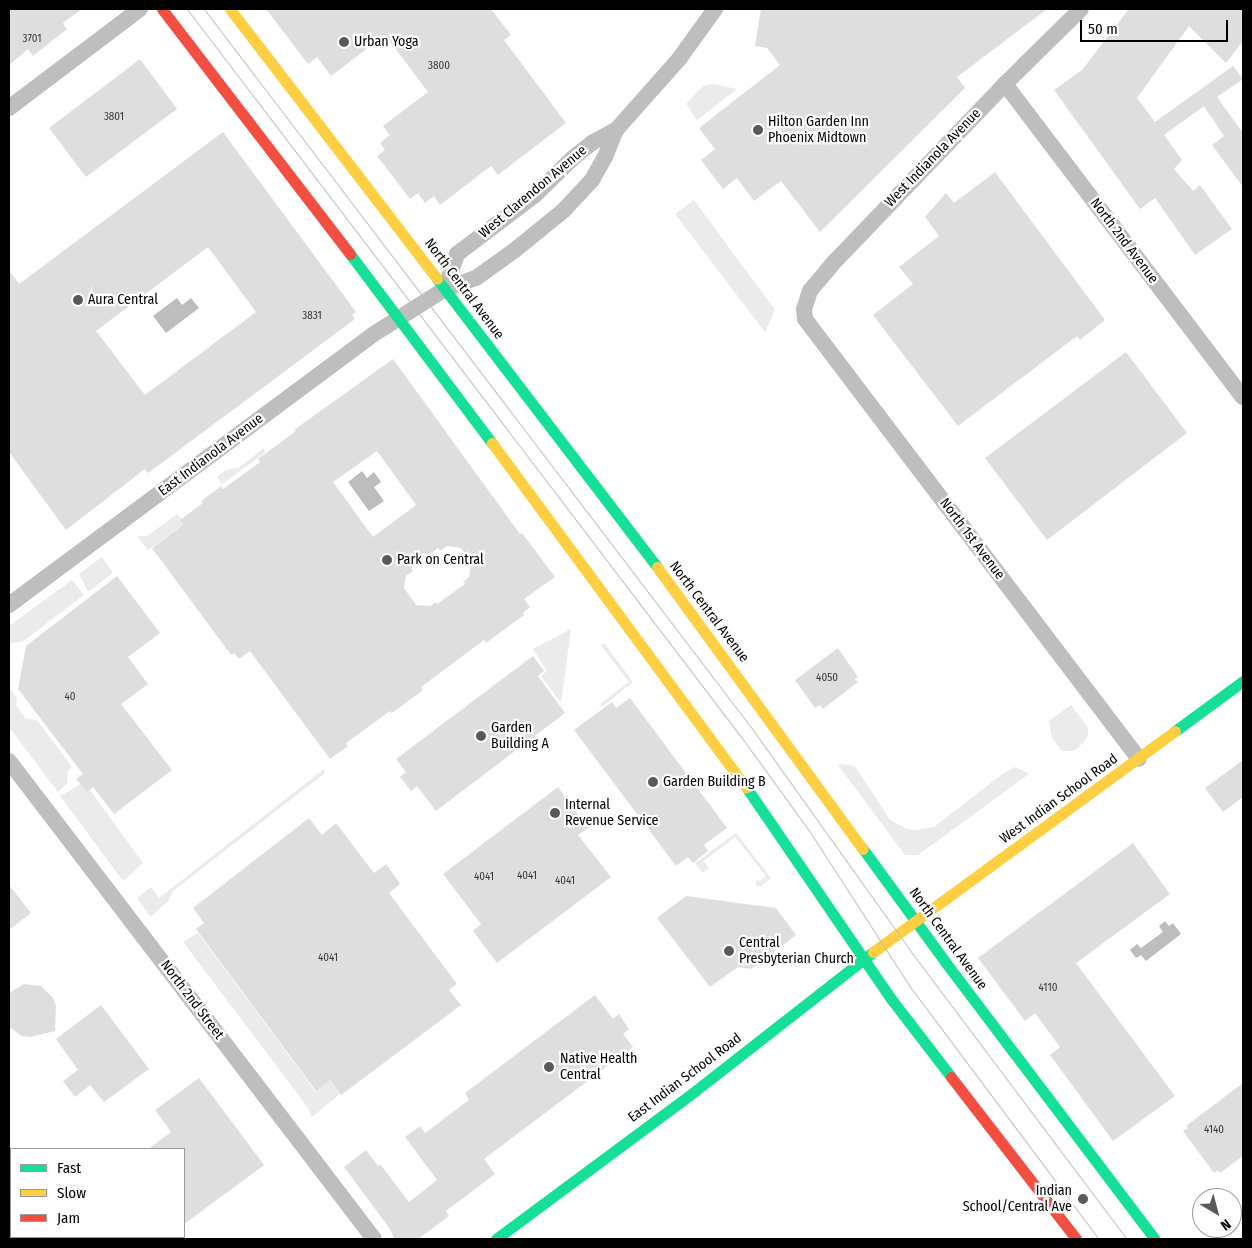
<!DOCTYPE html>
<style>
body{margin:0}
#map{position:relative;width:1252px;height:1248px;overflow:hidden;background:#fff;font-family:"Fira Sans Condensed",sans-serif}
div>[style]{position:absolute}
.green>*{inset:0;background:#ebebeb}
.water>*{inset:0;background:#bdbdbd}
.building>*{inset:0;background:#dedede}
.street>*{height:16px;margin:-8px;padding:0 8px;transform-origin:8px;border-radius:8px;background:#bebebe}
.fast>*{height:11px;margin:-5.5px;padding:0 5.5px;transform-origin:5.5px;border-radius:5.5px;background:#16e098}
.slow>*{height:11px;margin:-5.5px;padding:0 5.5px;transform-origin:5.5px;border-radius:5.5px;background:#ffcf43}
.jam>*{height:11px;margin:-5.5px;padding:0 5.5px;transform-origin:5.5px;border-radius:5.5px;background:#f24e42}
.tram>*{height:1px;margin:-0.5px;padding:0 0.5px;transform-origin:0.5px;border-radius:0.5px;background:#bebebe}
.dots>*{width:14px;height:14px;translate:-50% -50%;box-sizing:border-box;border:2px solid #fff;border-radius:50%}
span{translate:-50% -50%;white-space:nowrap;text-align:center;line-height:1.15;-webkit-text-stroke:4.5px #fff;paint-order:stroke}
.number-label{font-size:11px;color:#383838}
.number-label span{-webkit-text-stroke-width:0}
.poi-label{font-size:14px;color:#000}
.left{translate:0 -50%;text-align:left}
.right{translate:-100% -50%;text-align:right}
.street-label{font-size:14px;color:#000}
.frame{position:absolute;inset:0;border:10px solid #000;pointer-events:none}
.legend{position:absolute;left:10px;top:1148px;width:175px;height:90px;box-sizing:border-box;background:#fff;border:1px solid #999;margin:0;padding:6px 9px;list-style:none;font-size:15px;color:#000}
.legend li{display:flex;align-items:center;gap:10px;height:25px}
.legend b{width:25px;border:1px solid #999}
.north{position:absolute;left:1192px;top:1188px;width:50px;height:50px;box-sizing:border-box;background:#fff;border:1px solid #999;border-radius:50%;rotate:143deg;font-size:14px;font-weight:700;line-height:20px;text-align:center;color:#000}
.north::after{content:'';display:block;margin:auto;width:18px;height:22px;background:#595959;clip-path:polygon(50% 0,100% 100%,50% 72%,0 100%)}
.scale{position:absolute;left:1080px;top:20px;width:148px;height:22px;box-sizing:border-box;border:2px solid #000;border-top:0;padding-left:6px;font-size:15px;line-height:18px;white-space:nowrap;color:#000;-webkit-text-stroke:4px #fff;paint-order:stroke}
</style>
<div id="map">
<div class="green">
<div style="clip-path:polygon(713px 84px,737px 89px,697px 120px,686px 104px,703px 86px)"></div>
<div style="clip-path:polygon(694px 200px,775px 310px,765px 332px,675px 214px)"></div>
<div style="clip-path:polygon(264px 448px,265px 453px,222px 484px,217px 477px,226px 470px,238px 468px)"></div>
<div style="clip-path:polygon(177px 514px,182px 519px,180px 521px,183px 525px,148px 550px,137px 536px,147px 536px)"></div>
<div style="clip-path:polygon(102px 557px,113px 573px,88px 592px,79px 574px)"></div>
<div style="clip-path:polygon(72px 580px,84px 595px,22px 642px,9px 643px,9px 626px)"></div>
<div style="clip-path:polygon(571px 629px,561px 703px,541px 676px,547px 671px,533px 649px)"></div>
<div style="clip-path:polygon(604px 643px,633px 682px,602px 707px,600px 704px,629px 682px,601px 645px)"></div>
<div style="clip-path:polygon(9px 687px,17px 698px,16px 705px,26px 719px,37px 720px,72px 767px,68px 771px,67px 784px,58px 792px,9px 727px)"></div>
<div style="clip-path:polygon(1071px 705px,1088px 728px,1088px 735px,1084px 742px,1074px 751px,1062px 751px,1052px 738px,1049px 721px)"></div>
<div style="clip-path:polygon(842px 764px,855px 766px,890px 820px,907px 829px,916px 830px,934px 827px,1005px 772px,1015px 767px,1029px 774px,918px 855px,905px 855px,838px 765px)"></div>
<div style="clip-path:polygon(324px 769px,325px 773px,173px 891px,168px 901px,152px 916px,149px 915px,137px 898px,151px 887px,159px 898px)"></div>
<div style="clip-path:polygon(81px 784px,87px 792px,90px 790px,143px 863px,123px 881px,60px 796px)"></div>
<div style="clip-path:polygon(736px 833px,771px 878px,761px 886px,756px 886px,756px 880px,760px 881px,766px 876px,735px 837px,704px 861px,709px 868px,703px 873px,695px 863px)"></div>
<div style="clip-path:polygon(198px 933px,315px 1091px,330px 1080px,340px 1094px,312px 1117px,306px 1105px,183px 942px)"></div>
</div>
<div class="water">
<div style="clip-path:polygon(177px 298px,182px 305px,191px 298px,199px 308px,166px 333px,153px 316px)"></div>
<div style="clip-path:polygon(362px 471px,367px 478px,374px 472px,381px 482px,374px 487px,384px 501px,369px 511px,348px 482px)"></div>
<div style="clip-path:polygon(1165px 921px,1169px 926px,1173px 923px,1181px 934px,1146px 961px,1141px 955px,1136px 958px,1130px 950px,1137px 944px,1141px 948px,1163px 932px,1159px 926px)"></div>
</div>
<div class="building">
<div style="clip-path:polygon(9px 9px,82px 9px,63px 23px,67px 29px,33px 56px,28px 49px,9px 65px)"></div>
<div style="clip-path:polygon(266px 9px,491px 9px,511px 35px,504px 40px,566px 123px,498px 175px,491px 166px,440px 205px,434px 196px,425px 203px,418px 193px,410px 199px,377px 156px,385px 150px,380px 143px,390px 135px,383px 126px,428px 92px,385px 35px,331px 76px,317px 57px,308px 64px)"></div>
<div style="clip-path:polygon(761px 9px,1047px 9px,957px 77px,965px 88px,820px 232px,781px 181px,754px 201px,737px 178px,723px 189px,701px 160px,715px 149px,699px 128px,780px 65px,767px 48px,755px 46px)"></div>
<div style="clip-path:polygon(1129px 9px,1243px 9px,1243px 41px,1226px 63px,1189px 26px,1137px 98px,1155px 122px,1233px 66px,1243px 79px,1217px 97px,1243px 133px,1243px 187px,1212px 145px,1224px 136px,1204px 106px,1164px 135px,1182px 160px,1174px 169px,1193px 191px,1200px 185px,1232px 229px,1195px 255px,1155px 198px,1140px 209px,1054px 90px,1082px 70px)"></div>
<div style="clip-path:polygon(140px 59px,177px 109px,86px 177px,49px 128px)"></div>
<div style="clip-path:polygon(evenodd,223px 132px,356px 312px,352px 315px,355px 319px,148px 473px,145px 469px,66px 530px,9px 452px,9px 270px,19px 284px,223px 132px,208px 247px,256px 312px,145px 395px,96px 331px,208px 247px)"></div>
<div style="clip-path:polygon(995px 172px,1105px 320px,1080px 340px,1077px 336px,958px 426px,873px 315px,913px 284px,899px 267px,939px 236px,925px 217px,946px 193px,954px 203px)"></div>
<div style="clip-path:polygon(1126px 352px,1187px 433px,1047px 540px,985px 458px)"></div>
<div style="clip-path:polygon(evenodd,393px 359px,520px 534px,522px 533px,555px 577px,524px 599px,530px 607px,523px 613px,524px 615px,486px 643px,484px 640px,421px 687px,423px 690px,392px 713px,390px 711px,346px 743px,348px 746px,330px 759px,250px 651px,239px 659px,234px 653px,231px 655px,152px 548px,183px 525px,180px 520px,203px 503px,201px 501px,221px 486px,223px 489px,260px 462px,258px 459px,296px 431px,294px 430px,393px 359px,377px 451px,416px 505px,373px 537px,333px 482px,377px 451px,393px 359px,447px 546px,461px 548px,471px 563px,469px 577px,463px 582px,465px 584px,437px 604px,436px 602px,430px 606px,416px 605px,404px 588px,406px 576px,413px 571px,411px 568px,438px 548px,440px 551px,447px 546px)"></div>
<div style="clip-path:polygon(117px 576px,160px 633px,128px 657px,148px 684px,121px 704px,172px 770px,114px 814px,93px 787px,87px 792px,76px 779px,83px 774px,18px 689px,26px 646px)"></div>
<div style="clip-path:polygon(838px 648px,858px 677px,855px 679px,858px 682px,823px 709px,820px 705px,815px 708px,795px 680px)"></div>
<div style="clip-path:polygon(533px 656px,544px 671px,538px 676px,565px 713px,436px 811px,417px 786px,411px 791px,400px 777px,406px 772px,396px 759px)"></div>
<div style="clip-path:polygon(630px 698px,727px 828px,704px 845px,708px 851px,693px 863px,688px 857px,676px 866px,574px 730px,612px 702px,616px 708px)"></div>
<div style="clip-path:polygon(1243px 760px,1243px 797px,1223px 812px,1205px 788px)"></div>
<div style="clip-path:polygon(558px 787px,588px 828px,578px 835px,611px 877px,497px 963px,473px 931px,481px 924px,443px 874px)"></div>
<div style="clip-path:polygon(309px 818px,322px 835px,336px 823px,374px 873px,386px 864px,400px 884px,389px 893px,457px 984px,449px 990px,461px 1005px,341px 1095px,330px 1080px,316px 1091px,196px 929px,204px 923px,193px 908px)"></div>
<div style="clip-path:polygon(1133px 843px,1170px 894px,1076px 963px,1175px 1096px,1113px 1141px,1050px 1055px,1060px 1047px,1035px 1013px,1025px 1021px,978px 958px)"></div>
<div style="clip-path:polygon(9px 885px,31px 913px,9px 930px)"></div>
<div style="clip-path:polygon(686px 896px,776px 908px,796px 935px,751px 969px,738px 967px,710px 987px,657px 918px)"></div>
<div style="clip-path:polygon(24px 984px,41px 986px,53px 998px,56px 1006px,55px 1031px,30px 1037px,22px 1036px,9px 1027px,9px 993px)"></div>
<div style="clip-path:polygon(595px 995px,613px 1019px,619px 1014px,629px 1029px,623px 1034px,633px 1047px,484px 1159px,495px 1174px,446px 1211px,449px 1216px,418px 1239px,394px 1239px,390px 1229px,344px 1167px,366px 1150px,378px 1166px,380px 1164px,409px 1202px,437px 1180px,405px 1137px,420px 1126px,425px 1133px,469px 1100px,465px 1093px)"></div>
<div style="clip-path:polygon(101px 1005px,149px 1069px,104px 1102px,90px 1085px,75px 1097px,63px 1081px,78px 1070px,56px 1039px)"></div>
<div style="clip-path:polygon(199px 1078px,264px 1165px,184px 1224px,184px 1149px,148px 1149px,171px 1132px,155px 1110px)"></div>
<div style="clip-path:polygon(1243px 1083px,1243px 1156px,1220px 1173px,1218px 1170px,1214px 1173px,1183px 1131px,1188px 1128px,1186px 1126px)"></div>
</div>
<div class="street">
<div style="left:1081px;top:9px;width:107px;rotate:135.4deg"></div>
<div style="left:1005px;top:84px;width:245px;rotate:133.8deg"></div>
<div style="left:835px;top:261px;width:39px;rotate:130deg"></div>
<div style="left:810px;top:291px;width:19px;rotate:108deg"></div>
<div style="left:804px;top:309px;width:10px;rotate:84deg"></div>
<div style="left:805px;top:319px;width:552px;rotate:52.8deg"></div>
<div style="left:1005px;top:84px;width:393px;rotate:52.8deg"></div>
<div style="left:9px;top:108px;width:164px;rotate:-37.1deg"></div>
<div style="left:445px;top:289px;width:37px;rotate:-71deg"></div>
<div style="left:457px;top:254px;width:98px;rotate:-37.1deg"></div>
<div style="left:535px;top:195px;width:54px;rotate:-44.3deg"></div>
<div style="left:574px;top:157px;width:24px;rotate:-38deg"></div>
<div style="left:593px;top:142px;width:26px;rotate:-28deg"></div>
<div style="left:616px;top:130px;width:95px;rotate:-48.4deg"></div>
<div style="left:679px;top:59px;width:62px;rotate:-54.2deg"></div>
<div style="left:9px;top:605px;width:458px;rotate:-36.6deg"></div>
<div style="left:377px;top:332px;width:80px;rotate:-32.3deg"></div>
<div style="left:445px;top:289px;width:33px;rotate:-20deg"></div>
<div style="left:476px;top:278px;width:48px;rotate:-35.7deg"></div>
<div style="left:515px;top:250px;width:63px;rotate:-39.2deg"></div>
<div style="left:564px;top:210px;width:41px;rotate:-47deg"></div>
<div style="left:592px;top:180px;width:26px;rotate:-61deg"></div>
<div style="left:605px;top:157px;width:29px;rotate:-68deg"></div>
<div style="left:9px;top:761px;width:601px;rotate:52.63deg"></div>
</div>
<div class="fast">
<div style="left:350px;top:254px;width:236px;rotate:53.1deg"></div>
<div style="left:437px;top:279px;width:362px;rotate:52.6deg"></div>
<div style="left:1175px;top:731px;width:84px;rotate:-36.3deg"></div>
<div style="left:746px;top:787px;width:258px;rotate:55.6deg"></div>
<div style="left:892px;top:1000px;width:97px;rotate:52.5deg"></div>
<div style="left:863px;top:849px;width:141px;rotate:53.9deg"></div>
<div style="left:946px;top:963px;width:346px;rotate:52.9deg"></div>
<div style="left:496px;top:1239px;width:248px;rotate:-36.6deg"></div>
<div style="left:695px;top:1091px;width:226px;rotate:-38deg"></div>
</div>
<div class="slow">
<div style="left:230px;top:9px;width:340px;rotate:52.5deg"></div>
<div style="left:492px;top:443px;width:428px;rotate:53.6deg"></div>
<div style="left:657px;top:567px;width:349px;rotate:53.9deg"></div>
<div style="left:873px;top:952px;width:374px;rotate:-36.2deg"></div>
</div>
<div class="jam">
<div style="left:162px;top:9px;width:309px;rotate:52.5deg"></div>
<div style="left:951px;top:1077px;width:205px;rotate:52.3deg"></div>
</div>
<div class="tram">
<div style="left:187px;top:9px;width:916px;rotate:52.72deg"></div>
<div style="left:742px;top:738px;width:116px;rotate:54.1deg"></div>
<div style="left:810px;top:832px;width:186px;rotate:57.1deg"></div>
<div style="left:911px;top:988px;width:314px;rotate:53.2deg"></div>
<div style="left:204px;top:9px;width:906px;rotate:52.71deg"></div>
<div style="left:753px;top:730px;width:269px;rotate:54.5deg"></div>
<div style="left:909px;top:949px;width:363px;rotate:53.1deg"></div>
</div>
<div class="dots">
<div style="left:344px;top:42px;background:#595959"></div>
<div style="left:758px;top:130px;background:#595959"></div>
<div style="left:78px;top:300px;background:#595959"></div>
<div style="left:387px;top:560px;background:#595959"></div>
<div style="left:481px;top:736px;background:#595959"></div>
<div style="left:653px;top:782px;background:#595959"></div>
<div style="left:555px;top:813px;background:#595959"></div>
<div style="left:729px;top:951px;background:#595959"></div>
<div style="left:549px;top:1067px;background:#595959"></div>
<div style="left:1083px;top:1199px;background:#595959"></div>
</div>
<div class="number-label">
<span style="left:32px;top:39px">3701</span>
<span style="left:439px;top:66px">3800</span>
<span style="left:114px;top:117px">3801</span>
<span style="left:312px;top:316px">3831</span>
<span style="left:827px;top:678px">4050</span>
<span style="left:70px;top:697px">40</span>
<span style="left:527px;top:876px">4041</span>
<span style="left:484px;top:877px">4041</span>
<span style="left:565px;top:881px">4041</span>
<span style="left:328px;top:958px">4041</span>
<span style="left:1048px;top:988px">4110</span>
<span style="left:1214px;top:1130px">4140</span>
</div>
<div class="poi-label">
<span class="left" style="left:354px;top:42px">Urban Yoga</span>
<span class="left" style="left:768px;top:130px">Hilton Garden Inn<br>Phoenix Midtown</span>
<span class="left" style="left:88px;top:300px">Aura Central</span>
<span class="left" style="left:397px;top:560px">Park on Central</span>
<span class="left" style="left:491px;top:736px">Garden<br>Building A</span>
<span class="left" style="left:663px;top:782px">Garden Building B</span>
<span class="left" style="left:565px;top:813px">Internal<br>Revenue Service</span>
<span class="left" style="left:739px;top:951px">Central<br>Presbyterian Church</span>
<span class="left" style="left:560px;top:1067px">Native Health<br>Central</span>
<span class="right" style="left:1072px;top:1199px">Indian<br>School/Central Ave</span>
</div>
<div class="street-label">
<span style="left:933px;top:158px;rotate:-46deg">West Indianola Avenue</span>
<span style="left:533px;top:192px;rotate:-40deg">West Clarendon Avenue</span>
<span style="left:1124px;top:241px;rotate:53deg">North 2nd Avenue</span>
<span style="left:464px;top:289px;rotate:53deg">North Central Avenue</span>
<span style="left:211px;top:455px;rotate:-37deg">East Indianola Avenue</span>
<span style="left:972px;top:539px;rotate:53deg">North 1st Avenue</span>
<span style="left:709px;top:612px;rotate:53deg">North Central Avenue</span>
<span style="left:1059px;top:799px;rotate:-36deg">West Indian School Road</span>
<span style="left:948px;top:939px;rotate:54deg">North Central Avenue</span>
<span style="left:192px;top:1000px;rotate:53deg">North 2nd Street</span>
<span style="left:685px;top:1078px;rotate:-37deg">East Indian School Road</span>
</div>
<div class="frame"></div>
<ul class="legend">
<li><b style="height:6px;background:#16e098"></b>Fast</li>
<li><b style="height:6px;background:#ffcf43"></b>Slow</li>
<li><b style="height:6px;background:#f24e42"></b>Jam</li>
</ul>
<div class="north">N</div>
<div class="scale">50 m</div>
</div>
